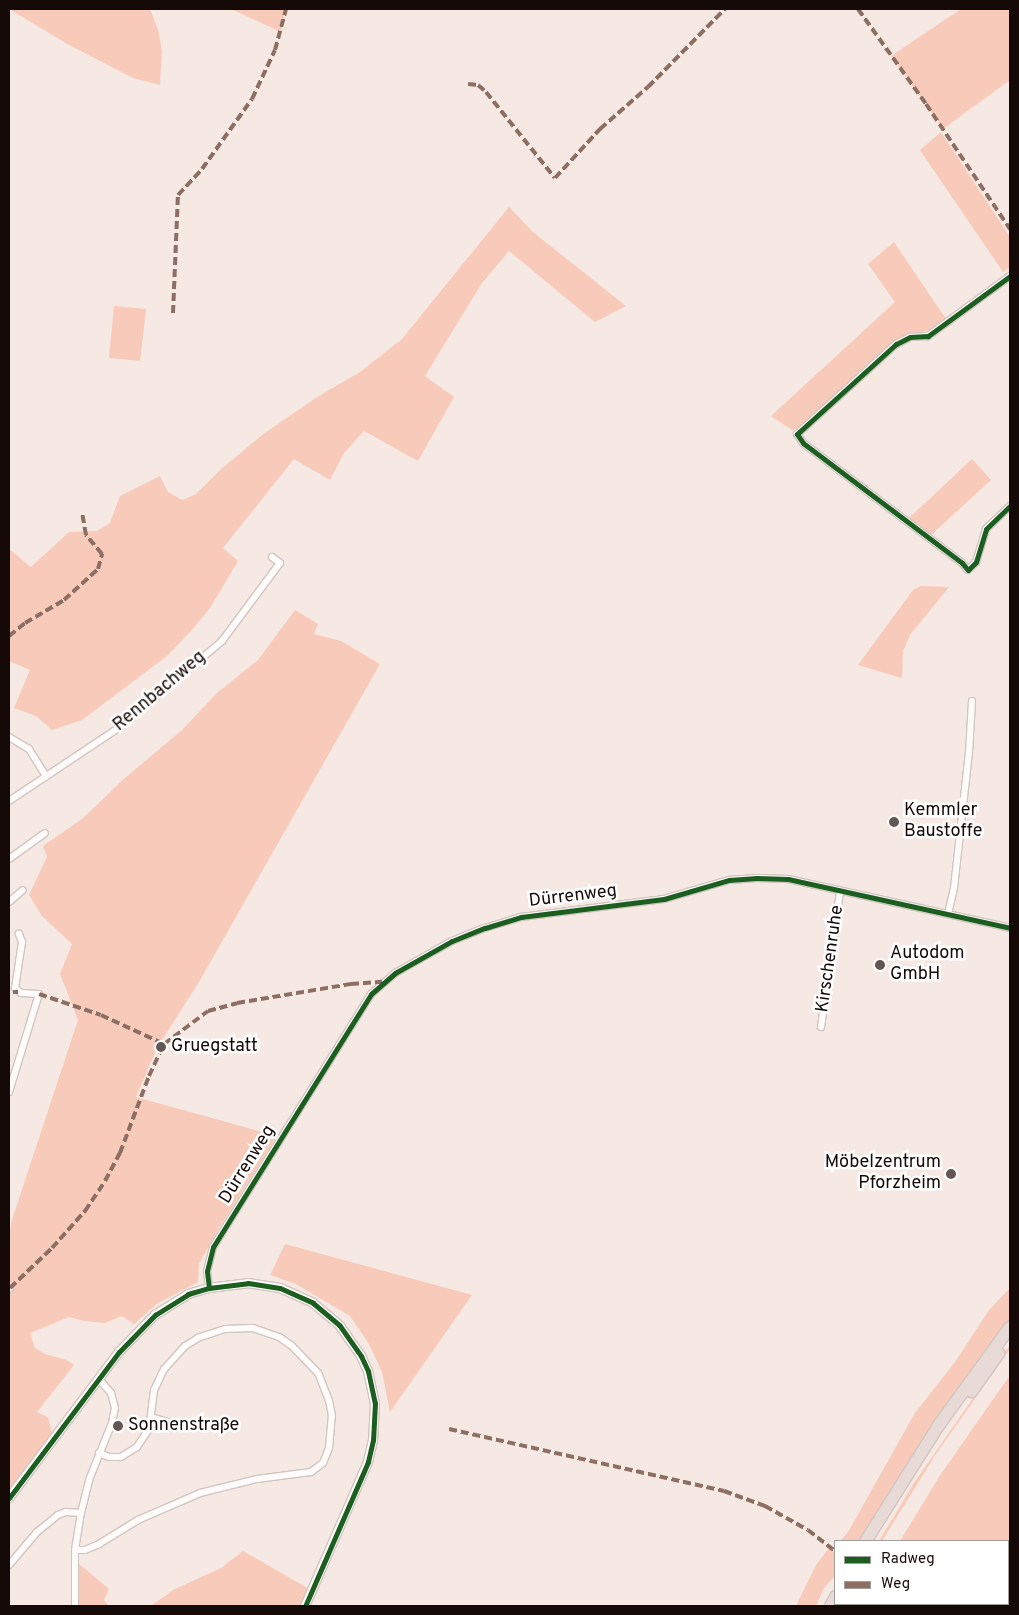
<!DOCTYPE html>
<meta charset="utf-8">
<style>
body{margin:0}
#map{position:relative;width:1019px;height:1615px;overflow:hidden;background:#f6e8e3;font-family:Overpass,sans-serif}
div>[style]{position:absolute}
.green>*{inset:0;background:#f8caba}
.roads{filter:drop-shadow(1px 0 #d1c5c1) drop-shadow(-1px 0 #d1c5c1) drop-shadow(0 1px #d1c5c1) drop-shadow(0 -1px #d1c5c1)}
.minor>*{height:6px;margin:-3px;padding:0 3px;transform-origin:3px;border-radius:3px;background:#fefcfb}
.tertiary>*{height:8px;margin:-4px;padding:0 4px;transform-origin:4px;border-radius:4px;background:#fefcfb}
.motorway>*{height:11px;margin:-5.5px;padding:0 5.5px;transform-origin:5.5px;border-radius:5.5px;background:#e8dbd7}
.quiet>*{height:4px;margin-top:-2px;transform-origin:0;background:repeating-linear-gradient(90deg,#8d6e63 0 8px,transparent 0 12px)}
.cycleway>*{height:5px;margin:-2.5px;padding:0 2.5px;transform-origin:2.5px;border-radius:2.5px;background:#1b5e20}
.dots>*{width:14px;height:14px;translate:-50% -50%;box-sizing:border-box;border:2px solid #fff;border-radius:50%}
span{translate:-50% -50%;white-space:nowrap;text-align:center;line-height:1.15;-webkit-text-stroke:5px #fff;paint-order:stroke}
.street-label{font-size:18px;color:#140906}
.poi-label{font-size:18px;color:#140906}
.left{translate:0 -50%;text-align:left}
.right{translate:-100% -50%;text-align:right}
.frame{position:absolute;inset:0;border:10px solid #140906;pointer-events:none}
.legend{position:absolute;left:834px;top:1540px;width:175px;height:65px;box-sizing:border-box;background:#fff;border:1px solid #a19d9b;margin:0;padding:6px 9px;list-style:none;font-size:15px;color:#140906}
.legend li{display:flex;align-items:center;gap:10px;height:25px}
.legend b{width:25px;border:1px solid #a19d9b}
</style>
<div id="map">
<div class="green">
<div style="clip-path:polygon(9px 9px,150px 9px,158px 30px,162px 51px,160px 85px,133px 78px,69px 45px)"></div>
<div style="clip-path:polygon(231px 9px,286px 9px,281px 32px)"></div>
<div style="clip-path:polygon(961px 9px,1010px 9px,1010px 80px,943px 129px,891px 56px)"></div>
<div style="clip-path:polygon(941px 132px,1010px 237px,1010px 267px,1003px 272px,920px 150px)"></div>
<div style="clip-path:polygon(509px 207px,533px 232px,626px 306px,595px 322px,509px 251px,482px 283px,425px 376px,454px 397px,418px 461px,364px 431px,344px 453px,330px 480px,294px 459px,223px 548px,238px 561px,210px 608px,192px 630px,167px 656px,82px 720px,52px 730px,36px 716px,14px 708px,30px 670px,9px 661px,9px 549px,31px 567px,69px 532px,97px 531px,110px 523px,120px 496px,160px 476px,168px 492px,182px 500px,196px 494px,219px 471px,262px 435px,317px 397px,360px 372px,402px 339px)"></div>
<div style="clip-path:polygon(894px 242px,946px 319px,933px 329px,911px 335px,804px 426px,792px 430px,771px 416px,895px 302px,868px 264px)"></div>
<div style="clip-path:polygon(114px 306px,146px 309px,140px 361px,109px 358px)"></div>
<div style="clip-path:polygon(972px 459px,991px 480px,930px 536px,908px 519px)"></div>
<div style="clip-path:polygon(920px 586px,949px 587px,910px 635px,903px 651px,902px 678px,858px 665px,913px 590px)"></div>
<div style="clip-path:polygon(295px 610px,318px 624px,314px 634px,341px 641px,380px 664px,199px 982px,157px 1048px,136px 1097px,277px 1136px,219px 1228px,199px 1264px,198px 1282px,158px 1303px,134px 1324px,122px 1316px,105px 1323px,84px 1321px,69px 1317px,30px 1333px,35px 1348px,45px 1354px,67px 1360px,74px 1365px,37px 1412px,48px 1417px,54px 1440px,9px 1498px,9px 1247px,11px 1223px,78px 1020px,60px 974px,72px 944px,42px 916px,29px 895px,47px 857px,43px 846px,82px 819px,126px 777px,181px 731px,217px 693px,258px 660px)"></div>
<div style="clip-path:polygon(285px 1244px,472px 1295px,390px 1412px,382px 1372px,369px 1344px,350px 1316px,296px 1284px,270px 1275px)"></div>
<div style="clip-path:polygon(1010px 1288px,1010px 1320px,983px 1355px,862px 1541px,840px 1541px,848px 1532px,915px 1413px,955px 1362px,989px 1310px)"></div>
<div style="clip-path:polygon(1010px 1345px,1010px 1349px,936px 1454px,882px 1541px,879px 1541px,914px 1483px)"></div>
<div style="clip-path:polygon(1010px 1375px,1010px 1606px,907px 1606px,903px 1604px,1008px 1604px,1008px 1541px,900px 1541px,939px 1477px)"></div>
<div style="clip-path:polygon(829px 1548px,835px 1553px,835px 1576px,824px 1588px,816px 1606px,796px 1606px,816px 1565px)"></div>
<div style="clip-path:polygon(243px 1551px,311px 1590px,305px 1606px,151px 1606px,173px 1590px,221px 1568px)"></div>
<div style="clip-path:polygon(78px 1563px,109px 1589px,104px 1600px,109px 1606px,79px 1606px)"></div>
</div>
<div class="roads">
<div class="minor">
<div style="left:1010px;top:276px;width:102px;rotate:143.8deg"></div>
<div style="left:928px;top:336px;width:18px;rotate:177deg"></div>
<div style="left:910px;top:337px;width:16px;rotate:153deg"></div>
<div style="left:896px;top:344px;width:134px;rotate:137.7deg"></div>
<div style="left:797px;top:434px;width:11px;rotate:56deg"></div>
<div style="left:803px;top:443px;width:199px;rotate:37deg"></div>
<div style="left:962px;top:563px;width:9px;rotate:49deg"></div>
<div style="left:968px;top:570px;width:11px;rotate:-45deg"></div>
<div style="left:976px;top:562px;width:34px;rotate:-73deg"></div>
<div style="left:986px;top:529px;width:33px;rotate:-44deg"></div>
<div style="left:9px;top:737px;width:23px;rotate:31deg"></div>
<div style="left:29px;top:749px;width:32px;rotate:58deg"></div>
<div style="left:9px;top:801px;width:137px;rotate:-33.7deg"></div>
<div style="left:123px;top:725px;width:130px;rotate:-40.3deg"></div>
<div style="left:222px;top:641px;width:97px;rotate:-53.4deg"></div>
<div style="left:280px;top:563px;width:10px;rotate:-143deg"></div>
<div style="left:9px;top:859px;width:44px;rotate:-35.8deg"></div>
<div style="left:9px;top:902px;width:18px;rotate:-41deg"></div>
<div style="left:948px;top:914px;width:27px;rotate:-77deg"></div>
<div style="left:954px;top:888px;width:136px;rotate:-83.7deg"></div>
<div style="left:969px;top:753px;width:52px;rotate:-86.7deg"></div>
<div style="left:821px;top:1027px;width:137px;rotate:-82deg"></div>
<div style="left:9px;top:1092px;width:102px;rotate:-73deg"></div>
<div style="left:39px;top:994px;width:18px;rotate:-177deg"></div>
<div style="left:21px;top:993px;width:8px;rotate:-140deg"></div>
<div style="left:15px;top:988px;width:47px;rotate:-81.3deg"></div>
<div style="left:22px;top:942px;width:9px;rotate:-111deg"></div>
<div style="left:209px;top:1288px;width:17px;rotate:-97deg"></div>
<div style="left:207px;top:1271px;width:25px;rotate:-76deg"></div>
<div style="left:213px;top:1247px;width:298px;rotate:-58deg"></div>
<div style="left:371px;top:994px;width:32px;rotate:-41deg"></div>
<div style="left:395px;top:973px;width:65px;rotate:-29.3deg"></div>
<div style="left:452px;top:941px;width:35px;rotate:-22deg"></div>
<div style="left:485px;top:928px;width:38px;rotate:-17deg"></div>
<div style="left:521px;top:917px;width:144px;rotate:-7.2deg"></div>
<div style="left:664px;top:899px;width:68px;rotate:-16.3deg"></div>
<div style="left:729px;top:880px;width:28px;rotate:-4deg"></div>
<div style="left:757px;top:878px;width:31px;rotate:2deg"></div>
<div style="left:788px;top:879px;width:227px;rotate:12.4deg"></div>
<div style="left:9px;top:1289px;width:1px;rotate:-45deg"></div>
<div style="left:151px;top:1417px;width:28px;rotate:17deg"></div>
<div style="left:75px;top:1550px;width:10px"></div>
<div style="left:85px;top:1550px;width:15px;rotate:-23deg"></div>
<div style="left:99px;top:1544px;width:46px;rotate:-31.6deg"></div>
<div style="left:138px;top:1520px;width:68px;rotate:-23.5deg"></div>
<div style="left:200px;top:1493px;width:59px;rotate:-13.8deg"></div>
<div style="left:257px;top:1479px;width:54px;rotate:-7.4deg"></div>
<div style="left:311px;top:1472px;width:15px;rotate:-37deg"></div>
<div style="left:323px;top:1463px;width:16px;rotate:-68deg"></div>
<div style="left:329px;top:1448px;width:32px;rotate:-85deg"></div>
<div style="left:332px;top:1416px;width:15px;rotate:-101deg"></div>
<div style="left:329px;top:1401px;width:30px;rotate:-111deg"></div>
<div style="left:318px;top:1373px;width:37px;rotate:-134deg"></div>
<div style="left:292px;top:1346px;width:16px;rotate:-145deg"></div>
<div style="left:279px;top:1337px;width:28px;rotate:-161deg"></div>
<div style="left:253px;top:1328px;width:28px;rotate:178deg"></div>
<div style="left:225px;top:1329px;width:28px;rotate:162deg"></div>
<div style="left:198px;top:1338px;width:15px;rotate:148deg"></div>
<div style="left:185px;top:1346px;width:31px;rotate:132deg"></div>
<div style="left:164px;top:1369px;width:23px;rotate:115deg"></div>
<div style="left:154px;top:1390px;width:39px;rotate:97deg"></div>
<div style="left:149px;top:1429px;width:22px;rotate:124deg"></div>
<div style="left:137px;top:1447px;width:19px;rotate:148deg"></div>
<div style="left:121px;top:1457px;width:12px;rotate:180deg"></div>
<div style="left:109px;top:1457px;width:11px;rotate:-158deg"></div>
<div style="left:9px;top:1565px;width:43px;rotate:-49.7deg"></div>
<div style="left:37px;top:1532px;width:27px;rotate:-39deg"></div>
<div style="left:58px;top:1515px;width:9px;rotate:-21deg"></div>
<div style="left:66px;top:1512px;width:15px;rotate:4deg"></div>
<div style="left:75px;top:1606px;width:56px;rotate:-90deg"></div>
<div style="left:75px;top:1550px;width:37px;rotate:-81deg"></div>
<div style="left:81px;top:1513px;width:34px;rotate:-76deg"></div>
<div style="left:89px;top:1480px;width:61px;rotate:-68deg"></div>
<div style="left:112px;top:1423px;width:15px;rotate:-79deg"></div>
<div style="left:115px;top:1408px;width:16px;rotate:-105deg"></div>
<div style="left:111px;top:1393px;width:18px;rotate:-131deg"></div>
</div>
<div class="tertiary">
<div style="left:9px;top:1498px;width:183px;rotate:-53deg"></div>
<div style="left:119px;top:1352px;width:52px;rotate:-45.8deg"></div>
<div style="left:155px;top:1315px;width:39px;rotate:-32deg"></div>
<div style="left:188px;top:1294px;width:22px;rotate:-16deg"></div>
<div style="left:209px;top:1288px;width:39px;rotate:-7deg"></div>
<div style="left:248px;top:1283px;width:32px;rotate:9deg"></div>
<div style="left:280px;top:1288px;width:36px;rotate:24deg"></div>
<div style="left:313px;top:1303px;width:35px;rotate:40deg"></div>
<div style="left:340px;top:1326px;width:37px;rotate:55deg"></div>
<div style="left:361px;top:1356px;width:17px;rotate:65deg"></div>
<div style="left:368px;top:1371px;width:33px;rotate:78deg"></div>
<div style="left:375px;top:1403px;width:37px;rotate:93deg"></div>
<div style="left:373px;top:1440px;width:23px;rotate:103deg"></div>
<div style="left:368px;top:1462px;width:157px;rotate:113.6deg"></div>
</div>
<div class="motorway">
<div style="left:971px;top:1391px;width:47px;rotate:-54.6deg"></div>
<div style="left:865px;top:1541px;width:137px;rotate:-57.8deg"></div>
<div style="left:938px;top:1425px;width:122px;rotate:-54deg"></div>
<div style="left:830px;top:1606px;width:11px;rotate:-63deg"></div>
</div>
</div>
<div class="quiet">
<div style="left:858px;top:9px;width:117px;rotate:54.4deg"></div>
<div style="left:926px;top:104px;width:151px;rotate:56.1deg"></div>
<div style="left:468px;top:84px;width:10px;rotate:6deg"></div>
<div style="left:478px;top:85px;width:11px;rotate:41deg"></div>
<div style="left:486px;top:92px;width:110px;rotate:51.3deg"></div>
<div style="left:555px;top:178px;width:67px;rotate:-47.4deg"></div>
<div style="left:600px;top:129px;width:64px;rotate:-41.2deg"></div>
<div style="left:648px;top:87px;width:110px;rotate:-45.4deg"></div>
<div style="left:173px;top:313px;width:118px;rotate:-87.6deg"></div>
<div style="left:178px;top:195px;width:35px;rotate:-47deg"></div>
<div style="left:202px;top:169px;width:86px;rotate:-54.5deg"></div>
<div style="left:252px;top:99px;width:54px;rotate:-64.9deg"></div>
<div style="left:275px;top:50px;width:42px;rotate:-75deg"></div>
<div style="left:9px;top:636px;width:21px;rotate:-39deg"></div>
<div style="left:25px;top:623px;width:45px;rotate:-30.5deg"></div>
<div style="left:64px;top:600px;width:46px;rotate:-42.4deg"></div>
<div style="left:98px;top:569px;width:16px;rotate:-75deg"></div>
<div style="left:102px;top:554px;width:25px;rotate:-130deg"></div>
<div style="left:86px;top:535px;width:22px;rotate:-100deg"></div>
<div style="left:13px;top:992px;width:5px"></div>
<div style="left:39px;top:994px;width:65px;rotate:18.7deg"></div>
<div style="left:101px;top:1015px;width:69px;rotate:24.7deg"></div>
<div style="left:10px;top:1288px;width:58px;rotate:-43.6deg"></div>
<div style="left:52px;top:1248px;width:50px;rotate:-48.3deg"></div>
<div style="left:85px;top:1211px;width:36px;rotate:-56deg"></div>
<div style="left:105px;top:1181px;width:32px;rotate:-62deg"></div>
<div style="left:120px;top:1153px;width:82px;rotate:-69.4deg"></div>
<div style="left:149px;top:1076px;width:35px;rotate:-65deg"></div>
<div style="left:164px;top:1044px;width:55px;rotate:-36.9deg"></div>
<div style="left:208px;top:1011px;width:30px;rotate:-15deg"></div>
<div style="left:237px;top:1003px;width:116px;rotate:-9.5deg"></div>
<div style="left:351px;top:984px;width:31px;rotate:-4deg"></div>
<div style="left:449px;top:1429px;width:282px;rotate:12.7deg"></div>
<div style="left:724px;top:1491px;width:44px;rotate:20.1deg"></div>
<div style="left:765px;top:1506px;width:49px;rotate:29.2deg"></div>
<div style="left:808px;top:1530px;width:34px;rotate:38deg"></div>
</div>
<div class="cycleway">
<div style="left:1010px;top:276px;width:102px;rotate:143.8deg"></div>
<div style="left:928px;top:336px;width:18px;rotate:177deg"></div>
<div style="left:910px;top:337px;width:16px;rotate:153deg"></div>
<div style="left:896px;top:344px;width:134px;rotate:137.7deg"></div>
<div style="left:797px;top:434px;width:11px;rotate:56deg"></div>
<div style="left:803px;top:443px;width:199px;rotate:37deg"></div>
<div style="left:962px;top:563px;width:9px;rotate:49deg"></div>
<div style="left:968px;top:570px;width:11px;rotate:-45deg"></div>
<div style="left:976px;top:562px;width:34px;rotate:-73deg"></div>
<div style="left:986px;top:529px;width:33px;rotate:-44deg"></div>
<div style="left:209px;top:1288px;width:17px;rotate:-97deg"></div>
<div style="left:207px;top:1271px;width:25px;rotate:-76deg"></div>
<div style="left:213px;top:1247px;width:298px;rotate:-58deg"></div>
<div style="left:371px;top:994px;width:32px;rotate:-41deg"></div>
<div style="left:395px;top:973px;width:65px;rotate:-29.3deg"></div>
<div style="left:452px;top:941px;width:35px;rotate:-22deg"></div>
<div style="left:485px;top:928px;width:38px;rotate:-17deg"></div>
<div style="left:521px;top:917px;width:144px;rotate:-7.2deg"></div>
<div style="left:664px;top:899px;width:68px;rotate:-16.3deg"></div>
<div style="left:729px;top:880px;width:28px;rotate:-4deg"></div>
<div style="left:757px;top:878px;width:31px;rotate:2deg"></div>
<div style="left:788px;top:879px;width:227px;rotate:12.4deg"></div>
<div style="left:9px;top:1498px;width:183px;rotate:-53deg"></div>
<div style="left:119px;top:1352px;width:52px;rotate:-45.8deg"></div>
<div style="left:155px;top:1315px;width:39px;rotate:-32deg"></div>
<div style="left:188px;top:1294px;width:22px;rotate:-16deg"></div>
<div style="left:209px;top:1288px;width:39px;rotate:-7deg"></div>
<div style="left:248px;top:1283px;width:32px;rotate:9deg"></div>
<div style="left:280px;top:1288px;width:36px;rotate:24deg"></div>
<div style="left:313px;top:1303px;width:35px;rotate:40deg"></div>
<div style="left:340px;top:1326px;width:37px;rotate:55deg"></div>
<div style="left:361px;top:1356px;width:17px;rotate:65deg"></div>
<div style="left:368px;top:1371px;width:33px;rotate:78deg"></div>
<div style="left:375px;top:1403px;width:37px;rotate:93deg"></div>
<div style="left:373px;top:1440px;width:23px;rotate:103deg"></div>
<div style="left:368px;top:1462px;width:157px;rotate:113.6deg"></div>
</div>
<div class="dots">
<div style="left:894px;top:822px;background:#635753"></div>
<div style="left:880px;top:965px;background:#635753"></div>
<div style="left:161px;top:1047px;background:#635753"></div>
<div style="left:951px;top:1174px;background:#635753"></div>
<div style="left:118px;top:1426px;background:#635753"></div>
</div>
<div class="street-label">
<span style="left:160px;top:692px;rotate:-40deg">Rennbachweg</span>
<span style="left:573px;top:897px;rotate:-7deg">Dürrenweg</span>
<span style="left:831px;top:959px;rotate:-82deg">Kirschenruhe</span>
<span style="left:248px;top:1165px;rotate:-58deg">Dürrenweg</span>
</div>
<div class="poi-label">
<span class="left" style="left:904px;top:822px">Kemmler<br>Baustoffe</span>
<span class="left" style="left:890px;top:965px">Autodom<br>GmbH</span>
<span class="left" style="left:171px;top:1047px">Gruegstatt</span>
<span class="right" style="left:941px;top:1174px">Möbelzentrum<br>Pforzheim</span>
<span class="left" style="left:128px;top:1426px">Sonnenstraße</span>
</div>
<div class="frame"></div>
<ul class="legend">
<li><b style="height:6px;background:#1b5e20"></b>Radweg</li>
<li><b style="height:6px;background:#8d6e63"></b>Weg</li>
</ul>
</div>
